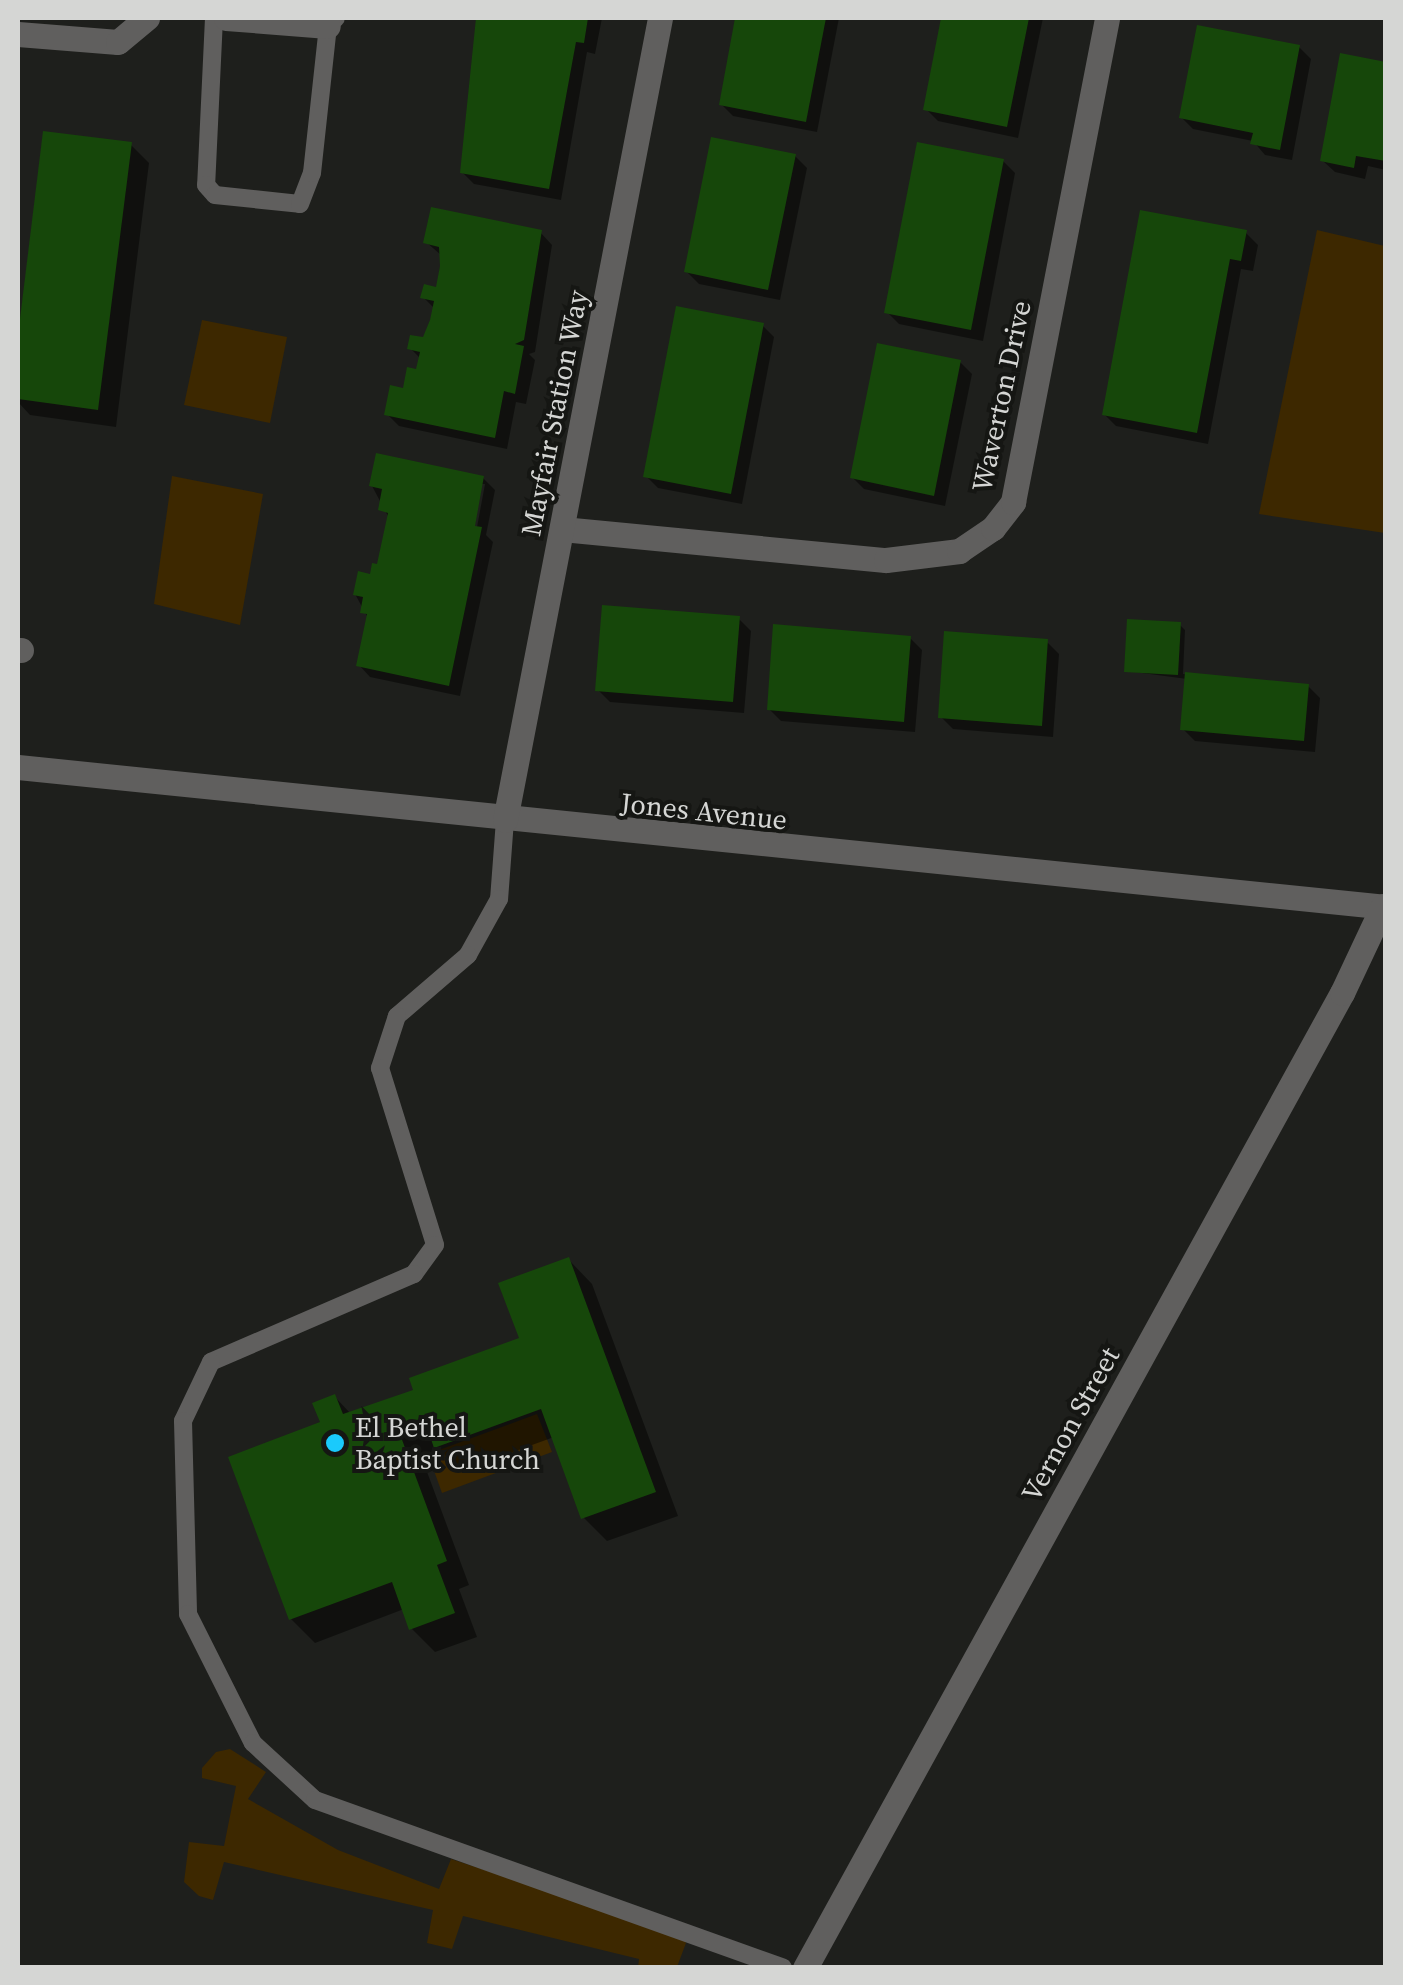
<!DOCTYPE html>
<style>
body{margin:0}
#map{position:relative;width:1403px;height:1985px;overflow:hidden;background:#1e1f1c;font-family:"Source Serif 4",serif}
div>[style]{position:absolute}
.green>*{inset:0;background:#3d2800}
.shadow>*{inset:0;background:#0007}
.building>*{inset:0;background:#16470a}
.service>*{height:18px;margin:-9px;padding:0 9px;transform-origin:9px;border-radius:9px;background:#605f5e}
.minor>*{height:25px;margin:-12.5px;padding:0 12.5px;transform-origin:12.5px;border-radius:12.5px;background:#605f5e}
.dots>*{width:28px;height:28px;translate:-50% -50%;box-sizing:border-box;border:5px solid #151613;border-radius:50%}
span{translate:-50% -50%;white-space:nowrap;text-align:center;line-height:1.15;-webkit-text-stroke:8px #151613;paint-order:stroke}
.street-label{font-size:28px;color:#d5d6d4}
.poi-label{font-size:28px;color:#d5d6d4}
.left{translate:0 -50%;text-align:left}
.frame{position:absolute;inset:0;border:20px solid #d5d6d4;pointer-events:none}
</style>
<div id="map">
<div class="green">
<div style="clip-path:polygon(1317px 230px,1385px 246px,1385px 533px,1259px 514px)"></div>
<div style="clip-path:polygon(202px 320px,287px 337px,270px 423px,184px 405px)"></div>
<div style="clip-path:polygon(172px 476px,263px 494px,240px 625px,154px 604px)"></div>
<div style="clip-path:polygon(537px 1414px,552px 1452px,442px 1493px,428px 1454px)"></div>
<div style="clip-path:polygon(230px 1749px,266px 1772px,248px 1799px,338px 1850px,439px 1889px,451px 1859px,681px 1934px,686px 1943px,677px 1967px,638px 1967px,639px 1959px,463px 1916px,452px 1949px,427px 1943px,433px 1910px,224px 1862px,213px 1900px,199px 1896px,184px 1882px,189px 1842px,224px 1846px,236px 1786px,202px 1778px,202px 1768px,216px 1752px)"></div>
</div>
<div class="shadow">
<div style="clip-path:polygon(497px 18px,602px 18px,595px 54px,587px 52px,561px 200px,474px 184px,462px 172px)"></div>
<div style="clip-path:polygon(738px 18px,839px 18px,817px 132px,733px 116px,721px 104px)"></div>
<div style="clip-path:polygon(944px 18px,1043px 18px,1018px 138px,938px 121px,926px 109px)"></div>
<div style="clip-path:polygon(1299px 47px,1311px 59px,1292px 160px,1265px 155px,1253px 141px,1193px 129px,1181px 117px)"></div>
<div style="clip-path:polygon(1386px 64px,1386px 170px,1368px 166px,1365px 179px,1335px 172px,1323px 161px)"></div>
<div style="clip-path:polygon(46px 134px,131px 145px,149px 163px,116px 427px,30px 415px,18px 402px)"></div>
<div style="clip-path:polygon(795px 156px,807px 168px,780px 300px,699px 284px,687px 272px)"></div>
<div style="clip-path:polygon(1003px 161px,1015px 173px,983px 341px,899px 324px,887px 312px)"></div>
<div style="clip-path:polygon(540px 232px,552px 245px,535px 352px,529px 354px,535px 360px,526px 404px,516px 402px,507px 449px,399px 426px,387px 414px,418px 371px,421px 359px,410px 348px,425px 340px,434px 308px,423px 297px,438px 290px,441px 255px,426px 242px)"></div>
<div style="clip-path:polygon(1246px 233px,1258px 245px,1253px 271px,1241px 269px,1208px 444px,1116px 426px,1104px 414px)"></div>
<div style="clip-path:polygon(762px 325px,774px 337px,742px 504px,658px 488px,646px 476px)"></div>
<div style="clip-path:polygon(960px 362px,972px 374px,945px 506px,864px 489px,852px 477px)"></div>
<div style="clip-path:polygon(evenodd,483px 478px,495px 490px,486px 535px,493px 542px,460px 696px,370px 677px,359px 665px,368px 618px,355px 594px,379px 567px,389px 518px,372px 486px,483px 478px,480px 484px,485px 484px,475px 538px,470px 537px,480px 484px)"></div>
<div style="clip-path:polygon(739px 619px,751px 631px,744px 713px,610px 702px,598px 690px)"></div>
<div style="clip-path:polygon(1180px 625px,1185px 630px,1183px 674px,1308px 686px,1320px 698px,1315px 752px,1195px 741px,1183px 729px,1187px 679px,1127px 671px)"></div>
<div style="clip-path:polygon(910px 638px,922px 650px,915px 732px,781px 721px,769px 709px)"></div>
<div style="clip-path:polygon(1047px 642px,1059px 654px,1053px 737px,953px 729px,941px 717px)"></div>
<div style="clip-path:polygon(569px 1260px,592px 1284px,678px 1516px,607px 1541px,584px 1518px,554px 1437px,460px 1471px,443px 1453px,423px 1461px,469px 1585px,459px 1589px,477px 1637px,435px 1652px,411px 1628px,404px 1609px,315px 1643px,291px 1619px,324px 1424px,335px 1397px,351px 1414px,417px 1392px,522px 1339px)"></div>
</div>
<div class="building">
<div style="clip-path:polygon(476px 18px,588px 18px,584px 43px,576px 42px,549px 189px,460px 173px)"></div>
<div style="clip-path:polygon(735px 18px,826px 18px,806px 122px,719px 105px)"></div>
<div style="clip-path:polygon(941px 18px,1029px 18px,1007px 127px,923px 110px)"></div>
<div style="clip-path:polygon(1197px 25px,1300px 45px,1280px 150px,1250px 144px,1253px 133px,1179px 118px)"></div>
<div style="clip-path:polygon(1340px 53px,1386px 62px,1386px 161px,1356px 156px,1354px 168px,1320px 161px)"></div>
<div style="clip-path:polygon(43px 131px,132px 142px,98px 410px,18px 399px,18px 335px)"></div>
<div style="clip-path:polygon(711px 137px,796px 154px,768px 290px,684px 272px)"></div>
<div style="clip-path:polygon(917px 142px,1004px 159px,971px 330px,884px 313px)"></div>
<div style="clip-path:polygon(431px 207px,542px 230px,524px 340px,515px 344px,524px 346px,515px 394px,504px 391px,495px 438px,384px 415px,390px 385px,403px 388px,407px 367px,416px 369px,420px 352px,407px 349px,410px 335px,423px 337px,430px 320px,434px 301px,420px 298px,424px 284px,436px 287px,440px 266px,439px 247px,423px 243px)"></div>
<div style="clip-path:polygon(1140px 210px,1247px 230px,1241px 261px,1230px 259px,1197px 433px,1102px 415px)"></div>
<div style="clip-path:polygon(676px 306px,764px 323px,731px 494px,643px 477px)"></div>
<div style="clip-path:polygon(877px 343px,961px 360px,934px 496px,850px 478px)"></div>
<div style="clip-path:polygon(376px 453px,484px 476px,475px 526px,482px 527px,449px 686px,356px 666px,367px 614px,360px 613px,363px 597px,353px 595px,358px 571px,370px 574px,372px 563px,377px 564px,388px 513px,378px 510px,382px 489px,369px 486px)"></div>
<div style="clip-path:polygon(602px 605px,740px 616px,733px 702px,595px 691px)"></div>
<div style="clip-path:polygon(1127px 619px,1181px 622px,1178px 675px,1124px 672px)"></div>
<div style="clip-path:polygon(773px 624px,911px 636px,904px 722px,767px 710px)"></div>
<div style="clip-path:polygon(944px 631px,1048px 639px,1042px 726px,938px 718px)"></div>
<div style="clip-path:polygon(1185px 672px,1309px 684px,1304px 741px,1180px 730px)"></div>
<div style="clip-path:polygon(569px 1257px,656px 1492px,581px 1519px,541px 1409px,434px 1448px,427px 1427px,401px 1437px,447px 1561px,437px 1565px,455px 1613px,409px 1630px,392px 1582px,289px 1620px,228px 1457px,320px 1422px,312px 1403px,335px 1394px,343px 1414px,413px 1390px,409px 1378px,519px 1338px,498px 1283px)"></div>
</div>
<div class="service">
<div style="left:214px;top:18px;width:167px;rotate:92.7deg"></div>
<div style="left:206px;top:185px;width:13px;rotate:48deg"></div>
<div style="left:215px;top:195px;width:85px;rotate:6deg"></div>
<div style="left:300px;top:204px;width:33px;rotate:-69deg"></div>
<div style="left:312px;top:173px;width:148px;rotate:-83.8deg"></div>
<div style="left:328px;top:26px;width:11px;rotate:-45deg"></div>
<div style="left:505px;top:820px;width:79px;rotate:94.3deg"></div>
<div style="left:499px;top:899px;width:64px;rotate:119deg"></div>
<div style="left:468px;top:955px;width:94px;rotate:139.3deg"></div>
<div style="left:397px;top:1016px;width:55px;rotate:108.1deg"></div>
<div style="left:380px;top:1068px;width:185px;rotate:72.7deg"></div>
<div style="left:435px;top:1245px;width:36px;rotate:126deg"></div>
<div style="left:414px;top:1274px;width:221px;rotate:156.6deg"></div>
<div style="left:211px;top:1362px;width:65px;rotate:115.4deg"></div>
<div style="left:183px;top:1421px;width:193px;rotate:88.5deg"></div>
<div style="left:188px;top:1614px;width:144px;rotate:63.3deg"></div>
<div style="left:253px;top:1743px;width:84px;rotate:42.6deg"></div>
<div style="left:315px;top:1800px;width:497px;rotate:19.7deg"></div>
</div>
<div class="minor">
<div style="left:226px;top:18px;width:102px;rotate:4.5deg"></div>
<div style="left:18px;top:34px;width:100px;rotate:4.6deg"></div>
<div style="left:118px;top:42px;width:38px;rotate:-40deg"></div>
<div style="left:562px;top:529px;width:325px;rotate:5.5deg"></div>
<div style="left:886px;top:560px;width:74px;rotate:-7deg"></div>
<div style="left:959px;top:551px;width:41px;rotate:-34.1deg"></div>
<div style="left:993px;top:528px;width:33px;rotate:-52deg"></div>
<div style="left:1013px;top:502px;width:493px;rotate:-79deg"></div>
<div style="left:18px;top:650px;width:3px"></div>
<div style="left:18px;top:767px;width:1375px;rotate:5.84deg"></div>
<div style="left:505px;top:820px;width:817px;rotate:-79.06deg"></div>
<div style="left:805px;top:1968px;width:1113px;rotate:-61.16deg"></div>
<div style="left:1342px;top:993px;width:96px;rotate:-64.8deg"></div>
</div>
<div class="dots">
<div style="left:335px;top:1443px;background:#1acafc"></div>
</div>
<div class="street-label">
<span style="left:1001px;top:396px;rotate:-78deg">Waverton Drive</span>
<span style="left:554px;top:413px;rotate:-79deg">Mayfair Station Way</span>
<span style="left:704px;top:811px;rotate:6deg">Jones Avenue</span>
<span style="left:1070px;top:1424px;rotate:-61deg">Vernon Street</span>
</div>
<div class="poi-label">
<span class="left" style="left:355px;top:1443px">El Bethel<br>Baptist Church</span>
</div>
<div class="frame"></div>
</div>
